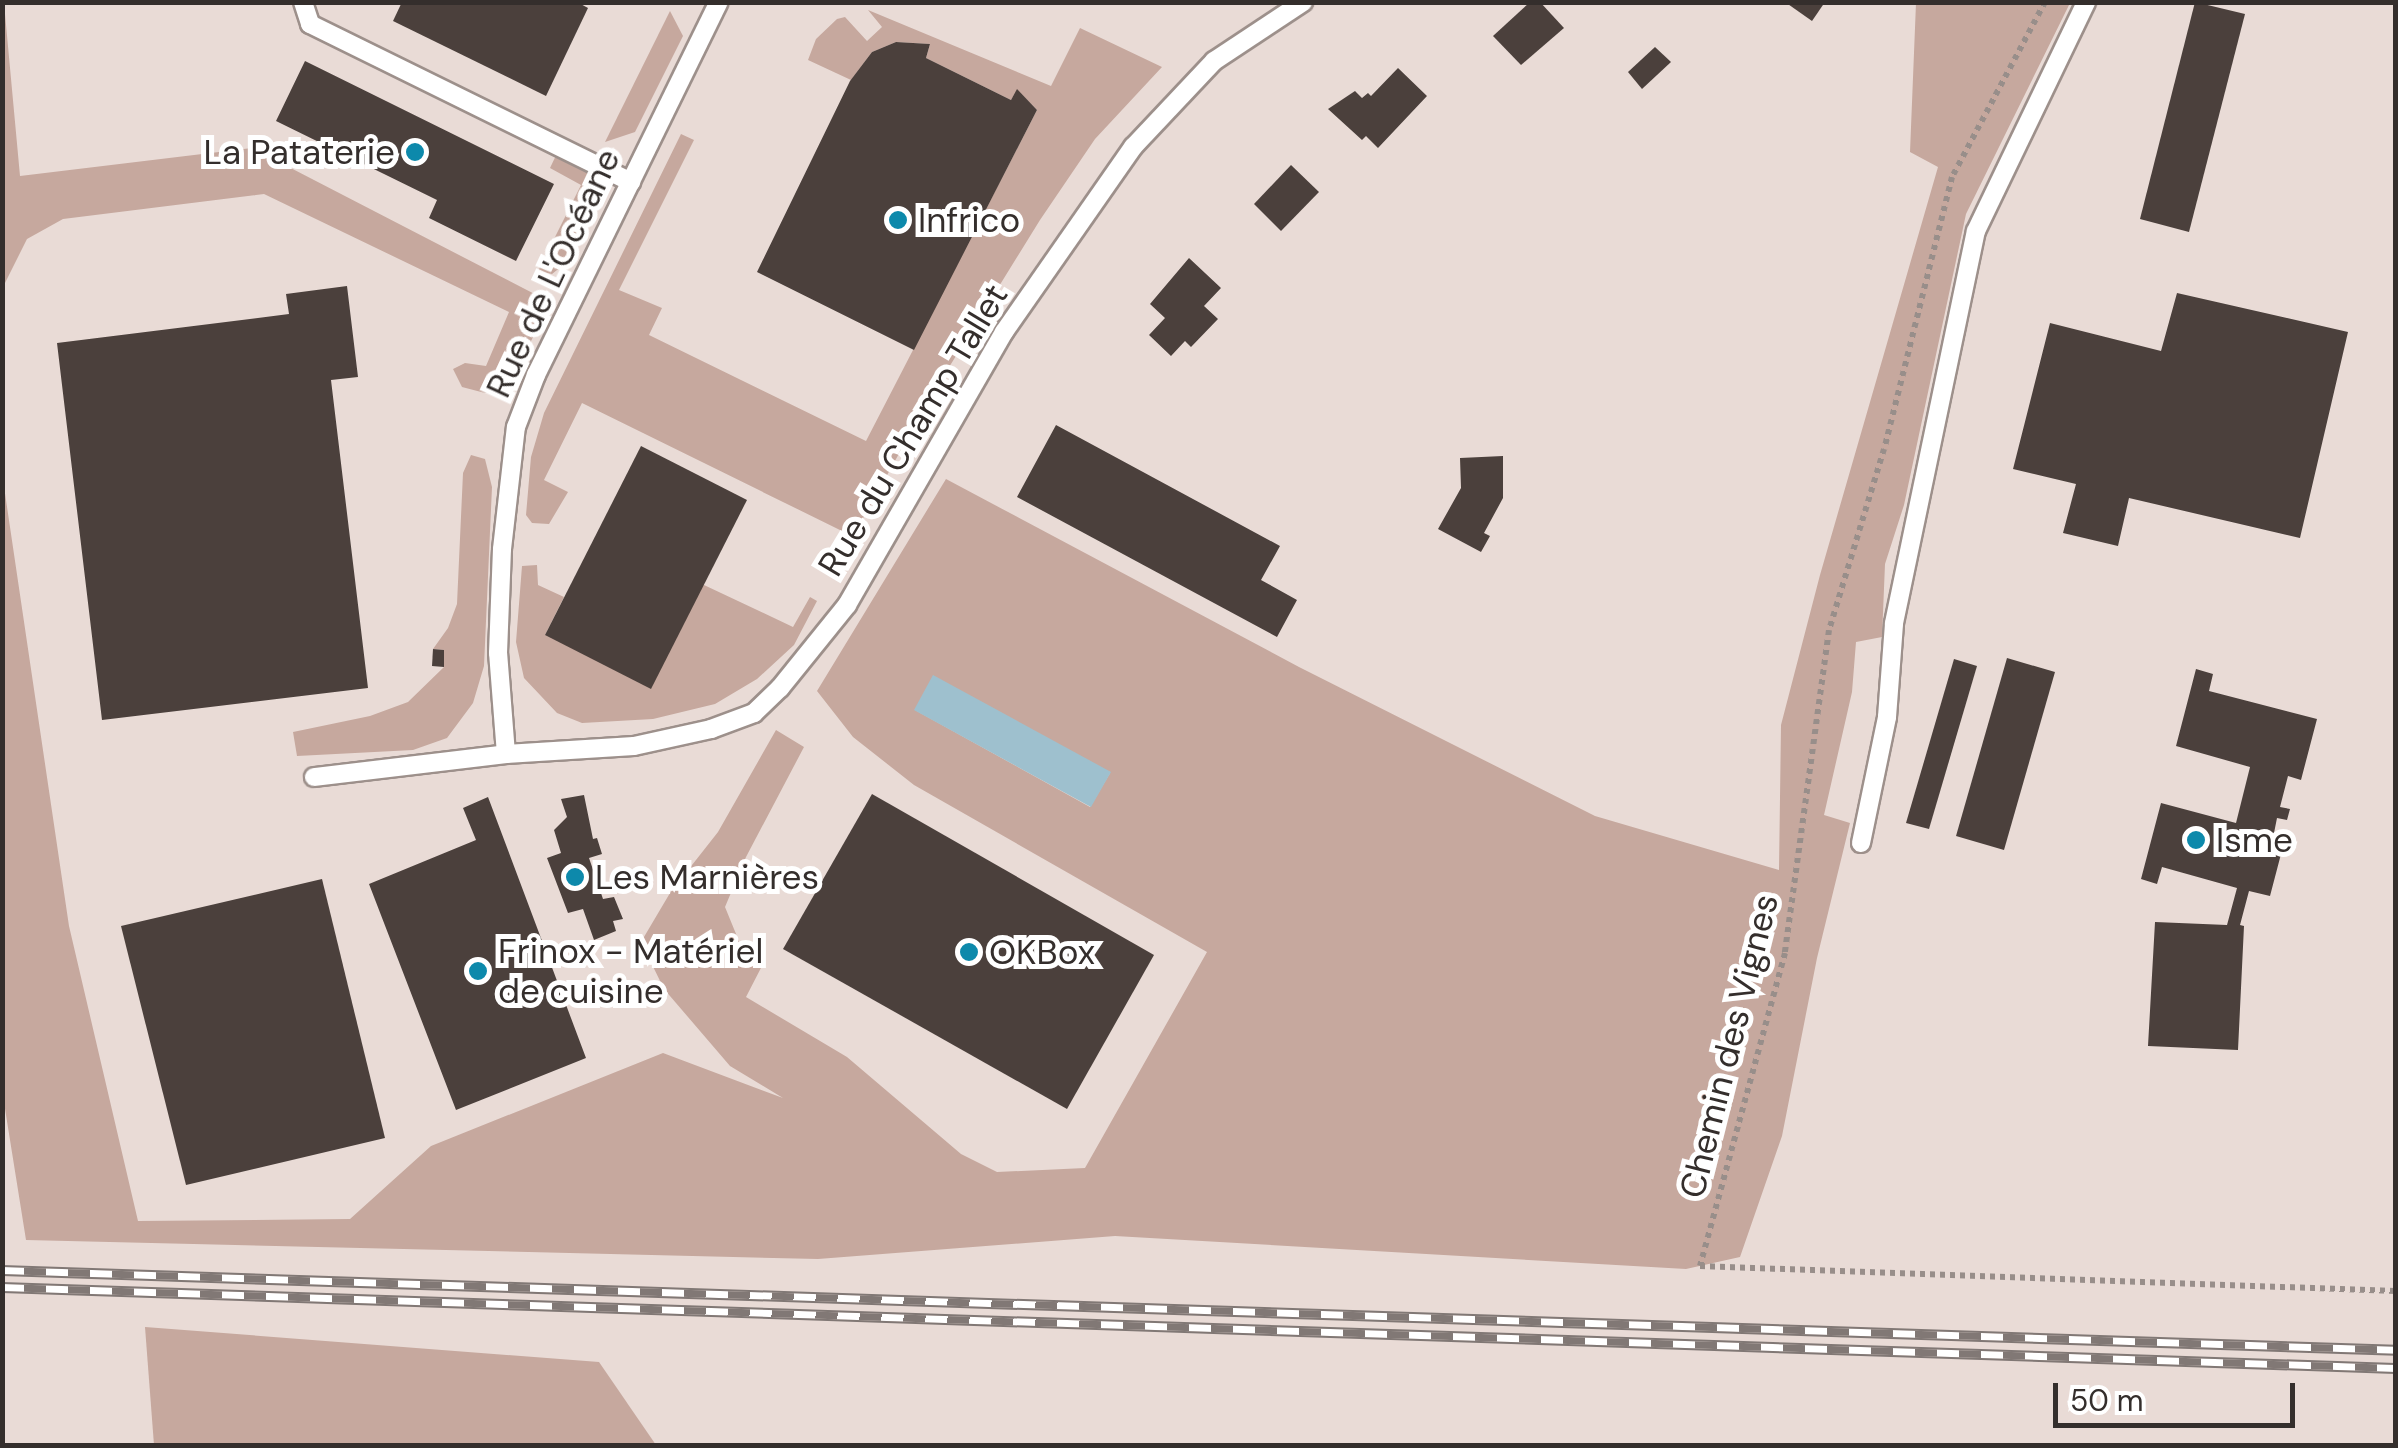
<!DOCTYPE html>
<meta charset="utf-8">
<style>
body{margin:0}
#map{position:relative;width:2398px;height:1448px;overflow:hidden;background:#e9dbd6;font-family:"DM Sans",sans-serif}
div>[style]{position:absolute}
.green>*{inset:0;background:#c6a89e}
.water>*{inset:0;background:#9ec0ce}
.building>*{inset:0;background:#4b403c}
.path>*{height:6px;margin-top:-3px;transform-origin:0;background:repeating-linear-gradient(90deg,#988e8a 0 5px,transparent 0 10px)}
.roads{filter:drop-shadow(2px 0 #9d908b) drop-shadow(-2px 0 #9d908b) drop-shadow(0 2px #9d908b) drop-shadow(0 -2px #9d908b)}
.service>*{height:18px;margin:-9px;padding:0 9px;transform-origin:9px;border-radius:9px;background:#fff}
.rail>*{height:11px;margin-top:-5.5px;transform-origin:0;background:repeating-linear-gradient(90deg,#fff 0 22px,#817875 0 44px);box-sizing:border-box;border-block:2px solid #817875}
.dots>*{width:28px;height:28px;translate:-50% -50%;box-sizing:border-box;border:5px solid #fff;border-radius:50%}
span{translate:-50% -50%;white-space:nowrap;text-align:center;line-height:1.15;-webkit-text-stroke:10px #fff;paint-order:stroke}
.poi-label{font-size:35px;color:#342e2c}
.right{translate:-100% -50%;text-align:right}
.left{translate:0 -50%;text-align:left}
.street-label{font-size:35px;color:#342e2c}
.frame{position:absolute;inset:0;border:5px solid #342e2c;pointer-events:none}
.scale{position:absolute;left:2053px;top:1383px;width:242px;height:45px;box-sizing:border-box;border:5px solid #342e2c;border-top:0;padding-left:12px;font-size:30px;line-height:35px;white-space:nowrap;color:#342e2c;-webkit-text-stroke:8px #fff;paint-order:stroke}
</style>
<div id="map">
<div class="green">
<div style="clip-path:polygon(4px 3px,20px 176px,252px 148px,550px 302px,517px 370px,508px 381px,485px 393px,462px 387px,453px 369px,465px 363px,486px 366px,509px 312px,264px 194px,63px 219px,27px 239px,3px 287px)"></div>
<div style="clip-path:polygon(evenodd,1916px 3px,2070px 3px,1966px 214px,1904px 505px,1885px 564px,1882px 637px,1856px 642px,1852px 692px,1824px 815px,1850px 823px,1817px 958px,1782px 1136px,1740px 1257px,1686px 1269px,1115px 1236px,818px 1259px,26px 1240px,2px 1090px,2px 473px,69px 926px,138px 1221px,350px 1219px,431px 1146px,663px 1053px,783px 1098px,730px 1066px,664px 989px,641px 942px,670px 893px,718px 832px,776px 730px,804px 747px,746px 857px,725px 907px,743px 951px,763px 964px,746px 997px,847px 1057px,961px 1154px,997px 1172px,1085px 1168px,1207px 952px,914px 785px,853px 737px,817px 691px,946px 479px,1299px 667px,1595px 816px,1779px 870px,1781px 725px,1820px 575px,1938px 167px,1910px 152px,1916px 3px,915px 710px,1110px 772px,1110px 773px,1090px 807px,915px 710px)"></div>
<div style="clip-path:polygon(868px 10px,1051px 86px,1080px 28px,1162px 67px,1095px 139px,1040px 220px,930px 398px,837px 565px,829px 562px,844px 532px,582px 403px,544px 480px,568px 492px,549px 524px,532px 523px,526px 515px,531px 457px,544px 413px,681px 134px,694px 140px,619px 290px,662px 308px,649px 335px,866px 441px,1037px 110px,1017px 90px,1011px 100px,926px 58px,930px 44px,896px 42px,872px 52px,851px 80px,808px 60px,816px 39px,837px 19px,845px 17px,867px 41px,882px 27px)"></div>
<div style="clip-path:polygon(670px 11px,683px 36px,635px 132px,605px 142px)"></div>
<div style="clip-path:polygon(560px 147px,612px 172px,567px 262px,552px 274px,538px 271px,581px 185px,550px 168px)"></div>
<div style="clip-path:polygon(471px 455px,485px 459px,492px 487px,484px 666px,473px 703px,447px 738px,413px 750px,297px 756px,293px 732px,370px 716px,408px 702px,444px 667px,444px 650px,433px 649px,448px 628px,457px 604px,463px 473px)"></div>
<div style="clip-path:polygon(537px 565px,538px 585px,564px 597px,545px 635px,704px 585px,793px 627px,810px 597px,817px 601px,794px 645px,757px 679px,715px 704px,653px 719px,582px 723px,557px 713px,524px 678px,516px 642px,522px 566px)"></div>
<div style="clip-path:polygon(145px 1327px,599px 1362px,656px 1445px,154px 1445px)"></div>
</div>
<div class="water">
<div style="clip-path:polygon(933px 675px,1111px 772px,1091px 807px,914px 710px)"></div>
</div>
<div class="building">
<div style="clip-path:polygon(402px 2px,577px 2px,588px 8px,546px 96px,393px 21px)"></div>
<div style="clip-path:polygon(1530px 2px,1540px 2px,1564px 28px,1521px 65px,1493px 36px)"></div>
<div style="clip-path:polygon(1785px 2px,1825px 2px,1812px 21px)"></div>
<div style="clip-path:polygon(2195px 2px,2245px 14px,2189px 232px,2140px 219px)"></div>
<div style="clip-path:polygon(896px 42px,930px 44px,926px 58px,1011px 100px,1017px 89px,1037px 110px,914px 350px,757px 272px,850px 81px,872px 52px)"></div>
<div style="clip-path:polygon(1655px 47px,1671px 62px,1642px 89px,1628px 72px)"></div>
<div style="clip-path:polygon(305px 61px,554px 184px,516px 261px,429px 218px,437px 200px,276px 121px)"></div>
<div style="clip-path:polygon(1398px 68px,1427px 96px,1378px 148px,1366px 136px,1362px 140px,1328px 109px,1355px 91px,1362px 98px,1368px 93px,1371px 96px)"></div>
<div style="clip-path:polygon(1291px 165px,1319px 192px,1281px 231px,1254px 204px)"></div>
<div style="clip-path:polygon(1189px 258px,1221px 288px,1204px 306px,1218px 319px,1191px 347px,1185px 341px,1171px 356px,1149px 335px,1165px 318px,1150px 304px)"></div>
<div style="clip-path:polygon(347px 286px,358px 377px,331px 380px,368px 688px,102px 720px,57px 343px,289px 314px,286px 294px)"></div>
<div style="clip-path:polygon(2177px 293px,2348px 332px,2300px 538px,2129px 498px,2118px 546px,2063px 533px,2076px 484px,2013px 469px,2050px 323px,2161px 351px)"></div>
<div style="clip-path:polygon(1056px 425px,1280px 546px,1261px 580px,1297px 600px,1277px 637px,1017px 497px)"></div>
<div style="clip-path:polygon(641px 446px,747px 500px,651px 689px,545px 635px)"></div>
<div style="clip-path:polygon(1503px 456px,1503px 498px,1484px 533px,1490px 536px,1481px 552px,1438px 529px,1461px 488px,1460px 458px)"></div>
<div style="clip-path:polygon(433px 649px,444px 650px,444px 667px,432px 666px)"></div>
<div style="clip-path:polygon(2007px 658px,2055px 672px,2004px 850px,1956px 836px)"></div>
<div style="clip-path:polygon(1954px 659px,1977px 666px,1929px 829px,1906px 823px)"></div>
<div style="clip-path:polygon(2196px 669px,2213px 674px,2209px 691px,2317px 719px,2301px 780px,2288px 776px,2280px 807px,2290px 809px,2287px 820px,2277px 818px,2274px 833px,2286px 835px,2270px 896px,2249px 891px,2240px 925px,2244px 926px,2238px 1050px,2148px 1046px,2155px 922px,2227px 925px,2237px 888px,2162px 867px,2157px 884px,2141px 879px,2161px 803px,2236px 823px,2250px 767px,2176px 746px)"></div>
<div style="clip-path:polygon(872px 794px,1154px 955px,1067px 1109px,783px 949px)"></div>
<div style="clip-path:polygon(584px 795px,593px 839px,597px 838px,602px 854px,589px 858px,603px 899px,614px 897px,623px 919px,613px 921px,616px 931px,594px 940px,583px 909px,568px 913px,547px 858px,561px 853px,554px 830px,567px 817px,561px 799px)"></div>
<div style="clip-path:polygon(488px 797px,586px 1058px,456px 1110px,369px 884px,476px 840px,463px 808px)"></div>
<div style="clip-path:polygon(322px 879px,385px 1138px,186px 1185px,121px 926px)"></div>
</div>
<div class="path">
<div style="left:2045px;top:2px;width:198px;rotate:118deg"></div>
<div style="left:1952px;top:177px;width:280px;rotate:104deg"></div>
<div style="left:1884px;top:449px;width:189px;rotate:106.9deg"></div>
<div style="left:1829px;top:630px;width:326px;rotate:97.8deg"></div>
<div style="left:1785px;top:953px;width:324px;rotate:105.2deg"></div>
<div style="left:1700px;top:1266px;width:696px;rotate:2.06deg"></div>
</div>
<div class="roads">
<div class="service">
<div style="left:303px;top:2px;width:23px;rotate:72deg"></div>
<div style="left:310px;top:24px;width:358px;rotate:26.2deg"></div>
<div style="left:506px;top:754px;width:128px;rotate:-3.6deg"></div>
<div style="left:634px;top:746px;width:79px;rotate:-12.4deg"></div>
<div style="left:711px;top:729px;width:46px;rotate:-20.4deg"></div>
<div style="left:754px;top:713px;width:36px;rotate:-44deg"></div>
<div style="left:780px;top:688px;width:107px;rotate:-51.1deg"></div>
<div style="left:847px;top:605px;width:315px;rotate:-60.1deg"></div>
<div style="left:1004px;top:332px;width:226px;rotate:-55.1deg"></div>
<div style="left:1133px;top:147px;width:118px;rotate:-46.7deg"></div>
<div style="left:1214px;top:61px;width:107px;rotate:-33.5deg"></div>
<div style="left:314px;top:777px;width:193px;rotate:-6.8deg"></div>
<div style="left:506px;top:754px;width:101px;rotate:-94.5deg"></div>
<div style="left:498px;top:653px;width:104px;rotate:-87.8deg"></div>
<div style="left:502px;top:549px;width:123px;rotate:-83.5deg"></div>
<div style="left:516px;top:427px;width:56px;rotate:-69deg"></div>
<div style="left:536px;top:375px;width:415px;rotate:-63.9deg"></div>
<div style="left:1861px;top:843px;width:129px;rotate:-78.3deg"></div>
<div style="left:1887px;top:717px;width:94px;rotate:-85.7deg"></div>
<div style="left:1894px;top:623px;width:400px;rotate:-78.2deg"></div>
<div style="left:1976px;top:231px;width:254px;rotate:-64.3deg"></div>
</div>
</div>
<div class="rail">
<div style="left:2px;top:1270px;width:2395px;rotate:1.91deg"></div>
<div style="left:2px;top:1287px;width:2395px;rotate:1.94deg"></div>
</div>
<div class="dots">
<div style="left:415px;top:152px;background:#0d89ab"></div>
<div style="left:898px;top:220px;background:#0d89ab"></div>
<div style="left:2196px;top:840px;background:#0d89ab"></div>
<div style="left:575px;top:877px;background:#0d89ab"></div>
<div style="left:969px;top:952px;background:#0d89ab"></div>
<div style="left:478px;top:971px;background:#0d89ab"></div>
</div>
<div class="poi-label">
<span class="right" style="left:395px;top:152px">La Pataterie</span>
<span class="left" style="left:918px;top:220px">Infrico</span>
<span class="left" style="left:2216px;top:840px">Isme</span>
<span class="left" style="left:595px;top:877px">Les Marnières</span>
<span class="left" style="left:498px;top:971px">Frinox - Matériel<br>de cuisine</span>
<span class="left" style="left:989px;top:952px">OKBox</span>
</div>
<div class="street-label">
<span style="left:553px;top:273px;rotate:-65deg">Rue de L'Océane</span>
<span style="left:913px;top:430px;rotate:-59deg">Rue du Champ Tallet</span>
<span style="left:1729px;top:1046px;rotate:-76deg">Chemin des Vignes</span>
</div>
<div class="frame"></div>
<div class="scale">50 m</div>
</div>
